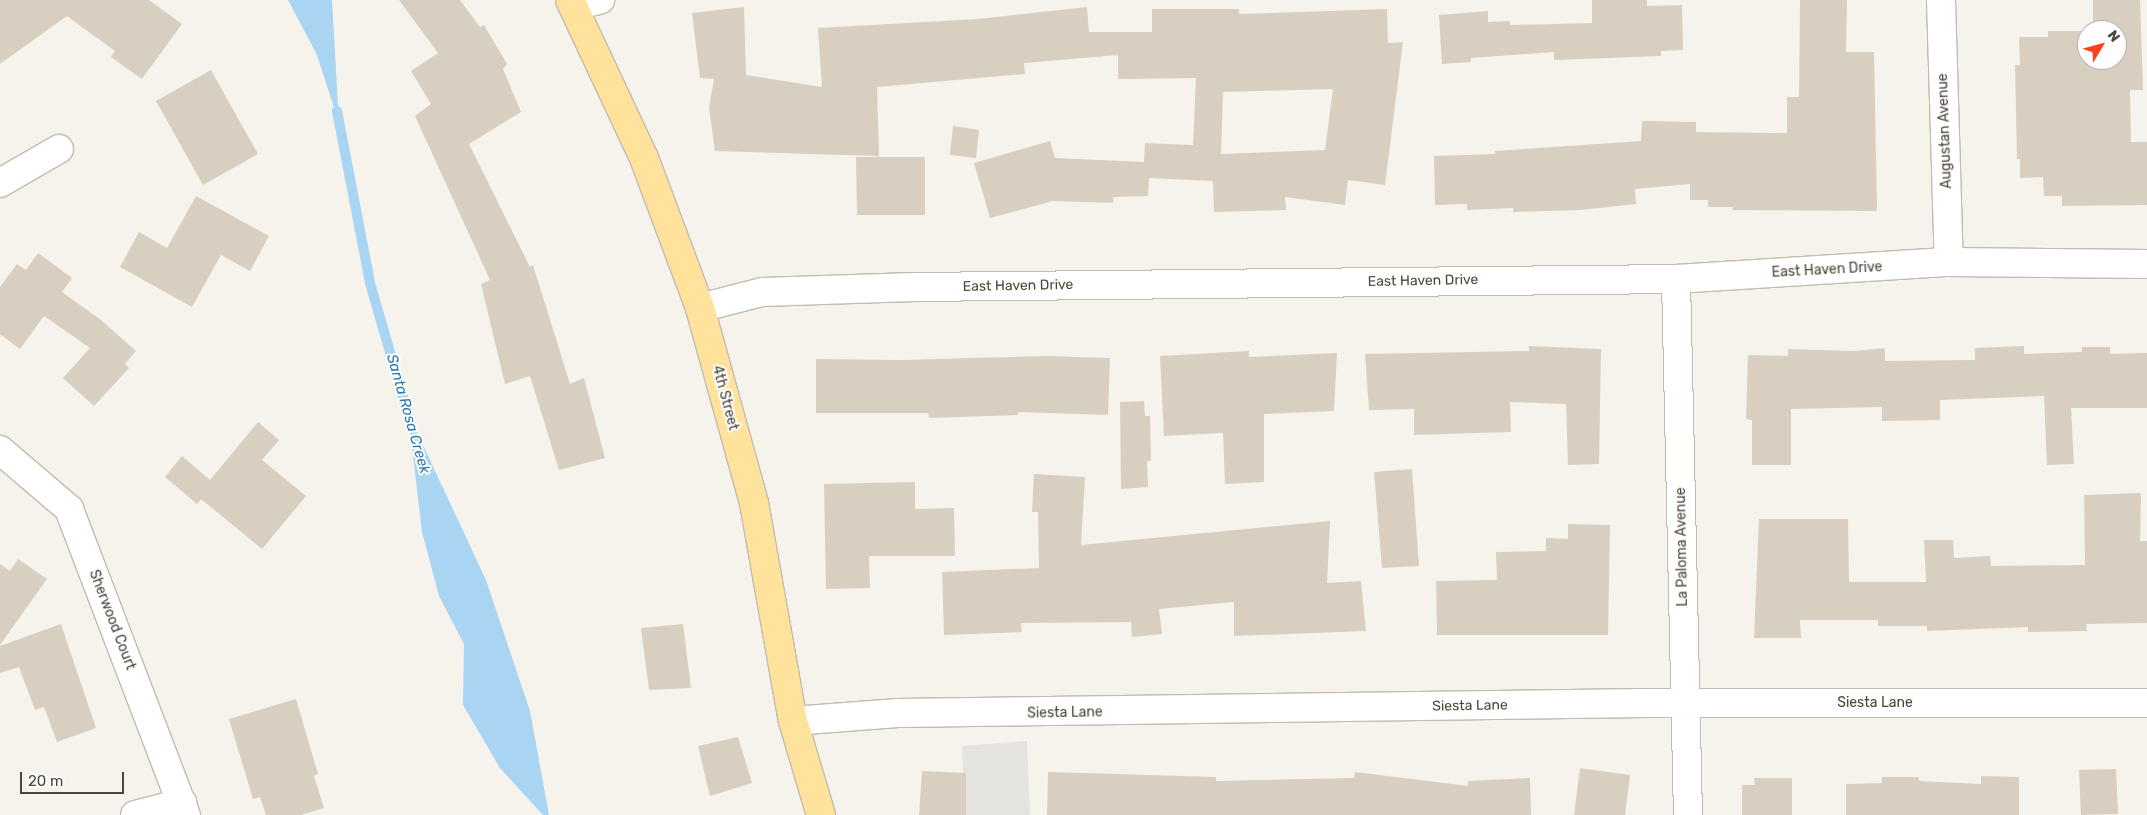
<!DOCTYPE html>
<style>
body{margin:0}
#map{position:relative;width:2147px;height:815px;overflow:hidden;background:#f6f3ec;font-family:Rubik,sans-serif}
div>[style]{position:absolute}
.parking>*{inset:0;background:#e5e3e0}
.water>*{inset:0;background:#a9d4f2}
.stream>*{height:10px;margin:-5px;padding:0 5px;transform-origin:5px;border-radius:5px;background:#a9d4f2}
.building>*{inset:0;background:#d8cfc1}
.roads{filter:drop-shadow(1px 0 #c2bbae) drop-shadow(-1px 0 #c2bbae) drop-shadow(0 1px #c2bbae) drop-shadow(0 -1px #c2bbae)}
.minor>*{height:28px;margin:-14px;padding:0 14px;transform-origin:14px;border-radius:14px;background:#fff}
.major>*{height:28px;margin:-14px;padding:0 14px;transform-origin:14px;border-radius:14px;background:#ffe39c}
span{translate:-50% -50%;white-space:nowrap;text-align:center;line-height:1.15;-webkit-text-stroke:4px #fff;paint-order:stroke}
.street-label{font-size:14px;color:#4b4439}
.water-label{font-size:15px;color:#2e7ab2;font-style:italic}
.north{position:absolute;left:2077px;top:20px;width:50px;height:50px;box-sizing:border-box;background:#fff;border:1px solid #b7b4b0;border-radius:50%;rotate:53deg;font-size:14px;font-weight:700;line-height:20px;text-align:center;color:#4b4439}
.north::after{content:'';display:block;margin:auto;width:18px;height:22px;background:#fc3f1d;clip-path:polygon(50% 0,100% 100%,50% 72%,0 100%)}
.scale{position:absolute;left:20px;top:772px;width:104px;height:22px;box-sizing:border-box;border:2px solid #4b4439;border-top:0;padding-left:6px;font-size:15px;line-height:18px;white-space:nowrap;color:#4b4439;-webkit-text-stroke:4px #fff;paint-order:stroke}
</style>
<div id="map">
<div class="parking">
<div style="clip-path:polygon(1027px 741px,1030px 815px,965px 815px,962px 746px)"></div>
</div>
<div class="water">
<div style="clip-path:polygon(288px 0,332px 0,339px 123px,317px 55px)"></div>
<div style="clip-path:polygon(408px 413px,486px 580px,530px 711px,549px 815px,543px 815px,500px 768px,463px 705px,464px 644px,439px 596px,422px 532px)"></div>
</div>
<div class="stream">
<div style="left:337px;top:111px;width:175px;rotate:79.1deg"></div>
<div style="left:370px;top:283px;width:148px;rotate:73.9deg"></div>
</div>
<div class="building">
<div style="clip-path:polygon(0 0,149px 0,182px 24px,142px 79px,111px 57px,115px 51px,67px 16px,0 64px)"></div>
<div style="clip-path:polygon(399px 0,460px 0,480px 27px,484px 25px,507px 64px,503px 69px,521px 112px,469px 144px,530px 267px,533px 265px,570px 384px,584px 378px,605px 458px,559px 470px,530px 376px,505px 384px,481px 284px,490px 280px,415px 116px,431px 104px,411px 71px,438px 53px)"></div>
<div style="clip-path:polygon(1592px 0,1647px 0,1647px 6px,1682px 5px,1683px 50px,1661px 51px,1661px 56px,1554px 60px,1554px 52px,1471px 58px,1471px 62px,1442px 64px,1439px 15px,1488px 11px,1488px 22px,1510px 21px,1510px 25px,1592px 23px)"></div>
<div style="clip-path:polygon(1800px 0,1847px 0,1846px 52px,1874px 52px,1877px 211px,1732px 210px,1733px 207px,1708px 207px,1708px 200px,1690px 200px,1690px 184px,1635px 189px,1636px 204px,1580px 210px,1513px 212px,1513px 208px,1467px 210px,1467px 204px,1435px 205px,1434px 156px,1495px 154px,1495px 151px,1641px 141px,1642px 121px,1696px 122px,1696px 132px,1787px 133px,1787px 97px,1799px 97px)"></div>
<div style="clip-path:polygon(2093px 0,2140px 0,2143px 90px,2130px 90px,2131px 142px,2147px 142px,2147px 205px,2062px 206px,2062px 196px,2044px 196px,2043px 177px,2020px 178px,2020px 159px,2017px 159px,2015px 65px,2020px 65px,2019px 37px,2048px 37px,2048px 31px,2087px 31px,2087px 60px,2117px 60px,2117px 30px,2093px 30px)"></div>
<div style="clip-path:polygon(evenodd,744px 7px,746px 75px,822px 87px,818px 28px,978px 19px,1087px 7px,1089px 32px,1152px 32px,1152px 9px,1239px 9px,1239px 14px,1387px 9px,1388px 43px,1403px 42px,1385px 185px,1348px 180px,1345px 205px,1285px 197px,1286px 210px,1214px 212px,1213px 181px,1149px 178px,1148px 196px,1113px 197px,1113px 203px,1053px 201px,990px 218px,974px 163px,1050px 141px,1055px 158px,1144px 162px,1145px 143px,1193px 145px,1196px 78px,1118px 79px,1118px 55px,1024px 63px,1025px 74px,877px 87px,879px 156px,715px 151px,709px 108px,714px 79px,700px 78px,692px 13px,744px 7px,1333px 89px,1325px 150px,1221px 154px,1223px 92px,1333px 89px)"></div>
<div style="clip-path:polygon(211px 70px,258px 154px,203px 185px,156px 101px)"></div>
<div style="clip-path:polygon(953px 126px,979px 130px,976px 158px,950px 155px)"></div>
<div style="clip-path:polygon(856px 157px,925px 157px,925px 215px,857px 215px)"></div>
<div style="clip-path:polygon(196px 196px,269px 236px,250px 271px,221px 255px,192px 307px,120px 267px,139px 232px,167px 248px)"></div>
<div style="clip-path:polygon(38px 253px,72px 278px,62px 292px,101px 320px,136px 351px,125px 364px,129px 368px,94px 406px,63px 378px,90px 348px,44px 316px,20px 349px,0 334px,0 287px,17px 264px,26px 270px)"></div>
<div style="clip-path:polygon(1529px 346px,1601px 349px,1599px 464px,1568px 465px,1566px 404px,1510px 402px,1511px 432px,1414px 435px,1414px 409px,1369px 410px,1365px 354px,1529px 351px)"></div>
<div style="clip-path:polygon(2024px 346px,2024px 354px,2082px 352px,2082px 347px,2110px 347px,2110px 354px,2147px 353px,2147px 408px,2071px 408px,2074px 464px,2047px 465px,2044px 396px,1940px 400px,1940px 420px,1882px 421px,1882px 407px,1791px 409px,1791px 465px,1752px 465px,1752px 420px,1746px 419px,1748px 355px,1788px 356px,1788px 349px,1855px 351px,1885px 348px,1885px 361px,1975px 360px,1975px 348px)"></div>
<div style="clip-path:polygon(1249px 351px,1249px 357px,1337px 353px,1334px 411px,1264px 414px,1264px 482px,1225px 484px,1223px 433px,1164px 436px,1160px 356px)"></div>
<div style="clip-path:polygon(1046px 356px,1110px 358px,1108px 415px,1018px 412px,1018px 415px,929px 418px,928px 413px,816px 413px,816px 359px,902px 360px)"></div>
<div style="clip-path:polygon(1144px 401px,1145px 416px,1150px 416px,1151px 461px,1147px 461px,1148px 487px,1121px 489px,1120px 402px)"></div>
<div style="clip-path:polygon(258px 422px,279px 440px,262px 460px,306px 496px,262px 549px,201px 499px,197px 504px,165px 477px,182px 456px,210px 480px)"></div>
<div style="clip-path:polygon(1412px 469px,1419px 566px,1382px 568px,1374px 472px)"></div>
<div style="clip-path:polygon(1034px 474px,1085px 477px,1081px 545px,1330px 521px,1327px 583px,1361px 581px,1366px 631px,1234px 636px,1234px 602px,1159px 609px,1162px 634px,1132px 637px,1131px 622px,1021px 623px,1022px 632px,944px 635px,942px 572px,1039px 568px,1038px 512px,1032px 512px)"></div>
<div style="clip-path:polygon(915px 482px,915px 509px,954px 508px,955px 556px,869px 556px,870px 588px,826px 589px,824px 484px)"></div>
<div style="clip-path:polygon(2141px 493px,2140px 541px,2147px 541px,2147px 623px,2086px 624px,2087px 631px,2028px 632px,2028px 627px,1927px 631px,1927px 626px,1878px 626px,1878px 620px,1800px 620px,1801px 638px,1754px 638px,1759px 519px,1848px 519px,1849px 582px,1926px 582px,1924px 540px,1953px 540px,1954px 558px,1990px 556px,1991px 566px,2085px 565px,2084px 495px)"></div>
<div style="clip-path:polygon(1568px 524px,1610px 525px,1608px 635px,1437px 635px,1436px 581px,1497px 580px,1496px 552px,1546px 551px,1546px 538px,1568px 539px)"></div>
<div style="clip-path:polygon(18px 559px,47px 579px,0 645px,0 564px,10px 571px)"></div>
<div style="clip-path:polygon(61px 624px,96px 728px,57px 742px,44px 707px,35px 710px,19px 667px,0 673px,0 646px)"></div>
<div style="clip-path:polygon(683px 624px,691px 688px,649px 690px,641px 628px)"></div>
<div style="clip-path:polygon(296px 699px,318px 774px,314px 776px,324px 808px,301px 815px,266px 815px,260px 797px,253px 799px,229px 719px)"></div>
<div style="clip-path:polygon(738px 737px,752px 783px,710px 796px,698px 746px)"></div>
<div style="clip-path:polygon(1580px 768px,1630px 775px,1625px 815px,1574px 815px)"></div>
<div style="clip-path:polygon(2116px 769px,2118px 814px,2081px 815px,2079px 770px)"></div>
<div style="clip-path:polygon(922px 771px,966px 773px,966px 815px,919px 815px)"></div>
<div style="clip-path:polygon(1048px 772px,1216px 777px,1216px 781px,1354px 778px,1355px 772px,1468px 786px,1468px 781px,1530px 778px,1531px 815px,1047px 815px)"></div>
<div style="clip-path:polygon(1981px 776px,2019px 777px,2019px 815px,1846px 815px,1846px 784px,1882px 783px,1882px 777px,1919px 777px,1919px 781px,1981px 784px)"></div>
<div style="clip-path:polygon(1754px 778px,1792px 778px,1792px 815px,1742px 815px,1742px 785px,1755px 785px)"></div>
</div>
<div class="roads">
<div class="minor">
<div style="left:1941px;top:0;width:262px;rotate:88.3deg"></div>
<div style="left:573px;top:6px;width:28px;rotate:-13deg"></div>
<div style="left:0;top:183px;width:68px;rotate:-30deg"></div>
<div style="left:1676px;top:279px;width:536px;rotate:88.72deg"></div>
<div style="left:700px;top:308px;width:64px;rotate:-14.5deg"></div>
<div style="left:762px;top:292px;width:152px;rotate:-1.9deg"></div>
<div style="left:914px;top:287px;width:762px;rotate:-0.6deg"></div>
<div style="left:1676px;top:279px;width:274px;rotate:-3.6deg"></div>
<div style="left:1949px;top:262px;width:198px;rotate:0.6deg"></div>
<div style="left:0;top:450px;width:91px;rotate:40.5deg"></div>
<div style="left:69px;top:509px;width:328px;rotate:69.1deg"></div>
<div style="left:793px;top:721px;width:105px;rotate:-4.4deg"></div>
<div style="left:898px;top:713px;width:746px;rotate:-0.77deg"></div>
<div style="left:1644px;top:703px;width:503px"></div>
<div style="left:135px;top:815px;width:49px;rotate:-14.3deg"></div>
</div>
<div class="major">
<div style="left:570px;top:0;width:174px;rotate:64.9deg"></div>
<div style="left:644px;top:158px;width:160px;rotate:69.5deg"></div>
<div style="left:700px;top:308px;width:202px;rotate:74.5deg"></div>
<div style="left:754px;top:503px;width:221px;rotate:79.9deg"></div>
<div style="left:793px;top:721px;width:98px;rotate:73.4deg"></div>
</div>
</div>
<div class="street-label">
<span style="left:1945px;top:131px;rotate:-92deg">Augustan Avenue</span>
<span style="left:1827px;top:270px;rotate:-3deg">East Haven Drive</span>
<span style="left:1423px;top:281px;rotate:-1deg">East Haven Drive</span>
<span style="left:1018px;top:286px;rotate:-1deg">East Haven Drive</span>
<span style="left:725px;top:398px;rotate:75deg">4th Street</span>
<span style="left:1682px;top:547px;rotate:-91deg">La Paloma Avenue</span>
<span style="left:112px;top:620px;rotate:69deg">Sherwood Court</span>
<span style="left:1875px;top:703px">Siesta Lane</span>
<span style="left:1470px;top:706px;rotate:-1deg">Siesta Lane</span>
<span style="left:1065px;top:713px;rotate:-1deg">Siesta Lane</span>
</div>
<div class="water-label">
<span style="left:408px;top:414px;rotate:74deg">Santa Rosa Creek</span>
</div>
<div class="north">N</div>
<div class="scale">20 m</div>
</div>
